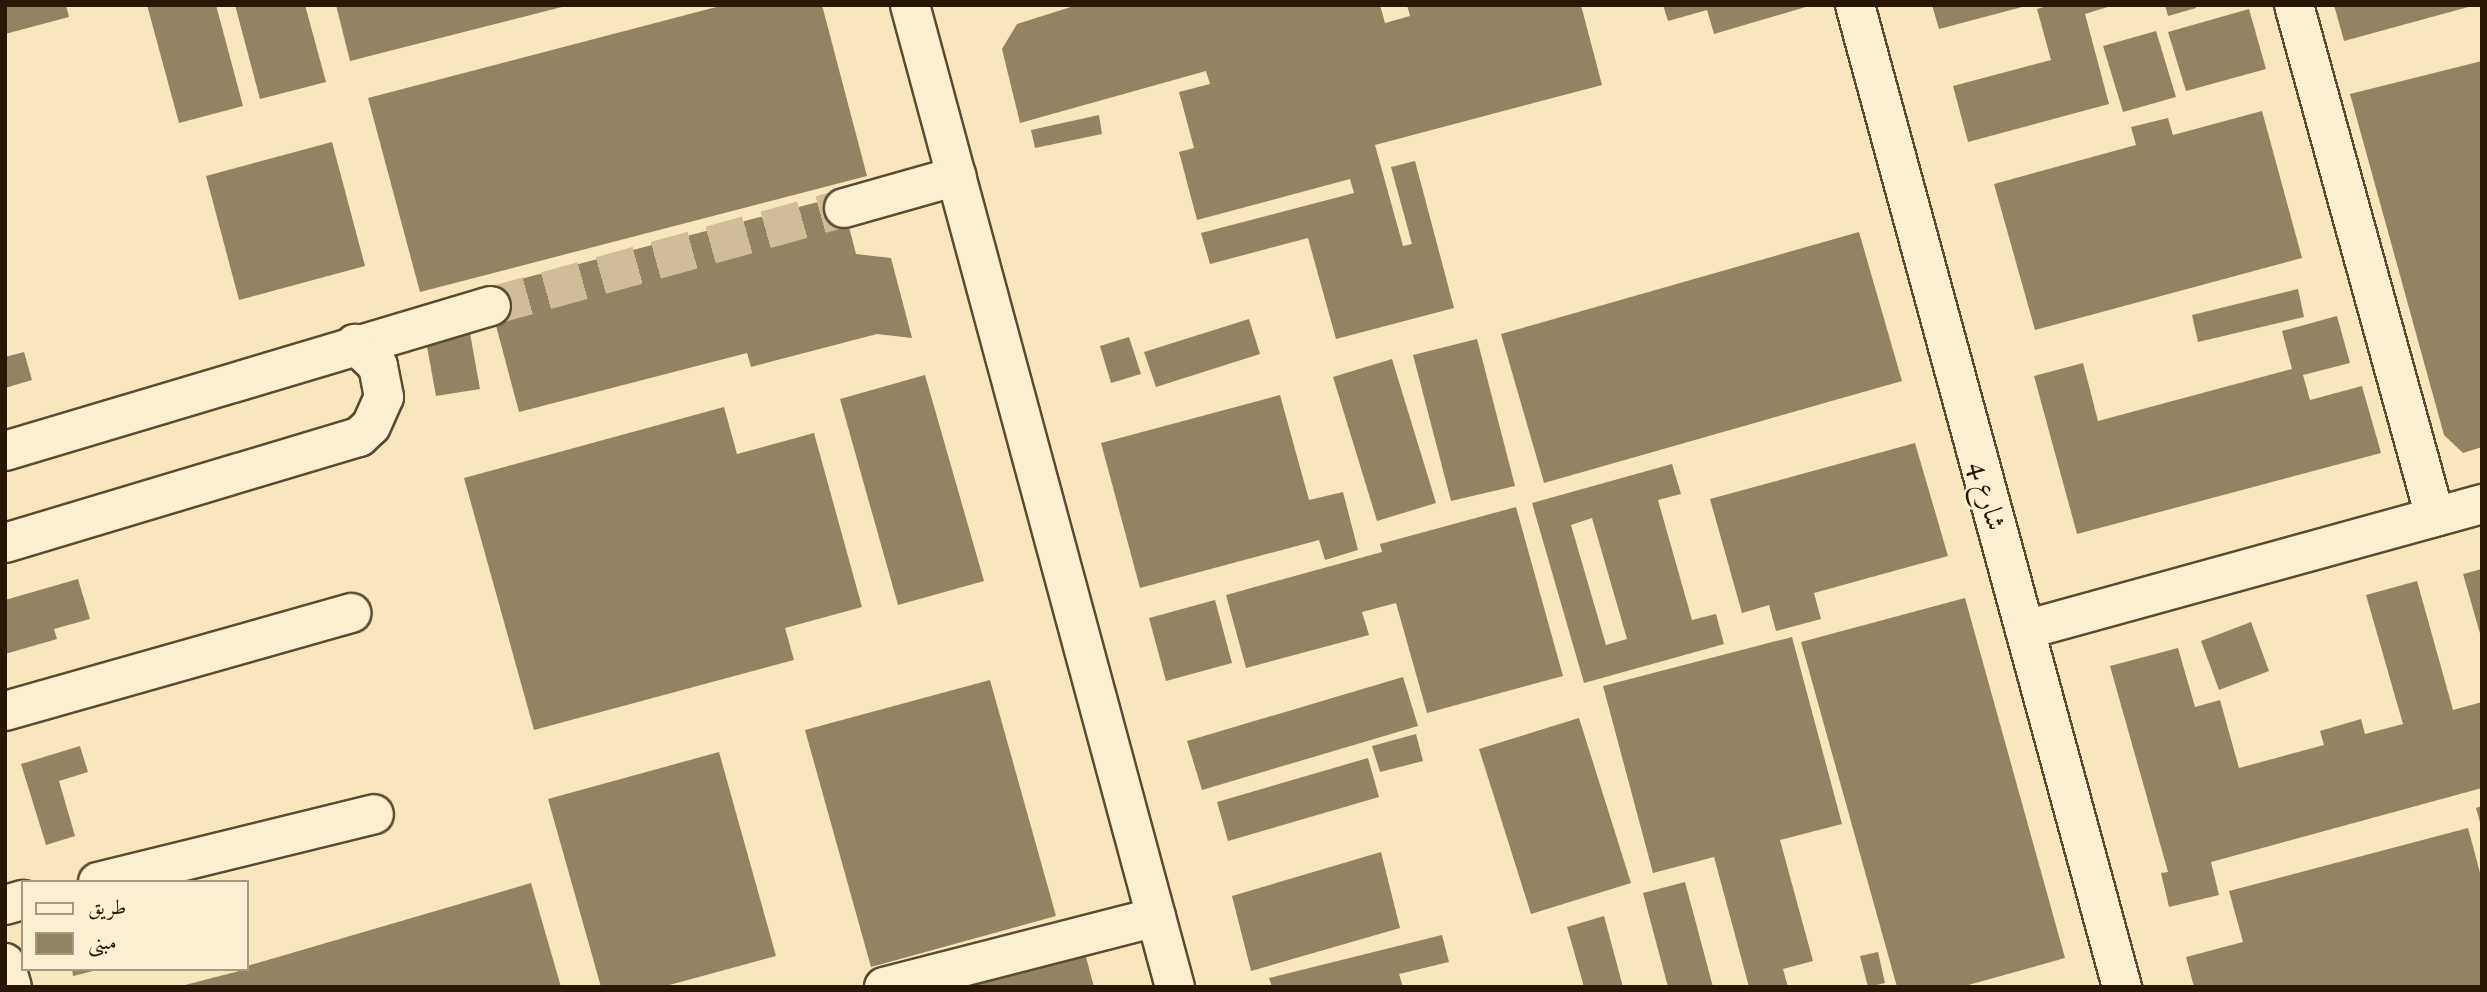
<!DOCTYPE html>
<meta charset="utf-8">
<style>
body{margin:0}
#map{position:relative;width:2487px;height:992px;overflow:hidden;background:#f8e7bc;font-family:"IM FELL Great Primer",Amiri,serif}
div>[style]{position:absolute}
.building>*{inset:0;background:#948363}
.minor-tunnel>*{height:38px;margin-top:-19px;transform-origin:0;background:repeating-linear-gradient(90deg,#cebd97 0 38px,transparent 0 57px)}
.roads{filter:drop-shadow(2px 0 #5c4b31) drop-shadow(-2px 0 #5c4b31) drop-shadow(0 2px #5c4b31) drop-shadow(0 -2px #5c4b31)}
.minor>*{height:38px;margin:-19px;padding:0 19px;transform-origin:19px;border-radius:19px;background:#faefd3}
span{translate:-50% -50%;white-space:nowrap;text-align:center;line-height:1.15;-webkit-text-stroke:5px #faefd3;paint-order:stroke}
.street-label{font-size:28px;color:#281703}
.frame{position:absolute;inset:0;border:7px solid #281703;pointer-events:none}
.legend{position:absolute;left:21px;top:880px;width:228px;height:91px;box-sizing:border-box;background:#faefd3;border:2px solid #a69980;margin:0;padding:9px 12px;list-style:none;font-size:21px;color:#281703}
.legend li{display:flex;align-items:center;gap:14px;height:35px}
.legend b{width:35px;border:2px solid #a69980}
</style>
<div id="map">
<div class="building">
<div style="clip-path:polygon(5px 5px,66px 5px,69px 17px,5px 34px)"></div>
<div style="clip-path:polygon(147px 5px,216px 5px,243px 106px,179px 123px)"></div>
<div style="clip-path:polygon(235px 5px,305px 5px,326px 82px,260px 99px)"></div>
<div style="clip-path:polygon(336px 5px,566px 5px,566px 6px,350px 61px)"></div>
<div style="clip-path:polygon(724px 5px,822px 5px,867px 176px,420px 292px,368px 98px)"></div>
<div style="clip-path:polygon(1077px 5px,1380px 5px,1385px 23px,1410px 16px,1407px 5px,1581px 5px,1602px 85px,1375px 145px,1403px 246px,1412px 244px,1391px 167px,1415px 161px,1454px 308px,1336px 339px,1308px 238px,1210px 264px,1201px 233px,1354px 193px,1350px 179px,1197px 220px,1179px 152px,1194px 148px,1179px 92px,1210px 84px,1206px 71px,1020px 123px,1002px 49px,1017px 24px)"></div>
<div style="clip-path:polygon(1663px 5px,1809px 5px,1809px 6px,1714px 34px,1707px 10px,1668px 21px)"></div>
<div style="clip-path:polygon(1932px 5px,2026px 5px,2026px 6px,1939px 29px)"></div>
<div style="clip-path:polygon(2050px 5px,2114px 5px,2085px 14px,2109px 104px,1968px 142px,1953px 86px,2051px 60px,2037px 9px)"></div>
<div style="clip-path:polygon(2165px 5px,2195px 5px,2196px 8px,2168px 16px)"></div>
<div style="clip-path:polygon(2334px 5px,2472px 5px,2472px 6px,2344px 41px)"></div>
<div style="clip-path:polygon(2249px 9px,2266px 69px,2186px 91px,2168px 32px)"></div>
<div style="clip-path:polygon(2156px 31px,2176px 97px,2123px 112px,2103px 46px)"></div>
<div style="clip-path:polygon(2482px 61px,2482px 447px,2463px 453px,2444px 435px,2350px 94px)"></div>
<div style="clip-path:polygon(2262px 111px,2302px 258px,2035px 330px,1994px 184px,2136px 145px,2131px 127px,2168px 118px,2173px 135px)"></div>
<div style="clip-path:polygon(1099px 115px,1102px 134px,1035px 148px,1031px 130px)"></div>
<div style="clip-path:polygon(332px 142px,365px 266px,239px 300px,206px 176px)"></div>
<div style="clip-path:polygon(841px 196px,856px 254px,891px 258px,912px 338px,877px 334px,751px 367px,747px 353px,519px 412px,486px 288px)"></div>
<div style="clip-path:polygon(1859px 232px,1902px 381px,1544px 483px,1501px 334px)"></div>
<div style="clip-path:polygon(2298px 289px,2304px 317px,2198px 342px,2192px 315px)"></div>
<div style="clip-path:polygon(2337px 316px,2350px 363px,2303px 375px,2310px 400px,2362px 386px,2381px 453px,2077px 534px,2034px 376px,2083px 363px,2098px 421px,2292px 369px,2282px 331px)"></div>
<div style="clip-path:polygon(1249px 319px,1260px 354px,1156px 387px,1144px 352px)"></div>
<div style="clip-path:polygon(470px 333px,480px 389px,436px 396px,426px 341px)"></div>
<div style="clip-path:polygon(1129px 337px,1141px 374px,1111px 383px,1100px 346px)"></div>
<div style="clip-path:polygon(1477px 339px,1515px 486px,1451px 501px,1413px 355px)"></div>
<div style="clip-path:polygon(24px 352px,32px 380px,5px 388px,5px 357px)"></div>
<div style="clip-path:polygon(1392px 359px,1436px 503px,1377px 521px,1333px 377px)"></div>
<div style="clip-path:polygon(925px 375px,984px 581px,898px 605px,840px 399px)"></div>
<div style="clip-path:polygon(1280px 395px,1309px 500px,1343px 492px,1358px 550px,1325px 560px,1319px 540px,1140px 588px,1101px 443px)"></div>
<div style="clip-path:polygon(724px 407px,737px 454px,814px 433px,862px 607px,785px 628px,794px 660px,534px 730px,464px 478px)"></div>
<div style="clip-path:polygon(1915px 443px,1948px 556px,1814px 593px,1821px 619px,1776px 631px,1769px 605px,1742px 613px,1710px 499px)"></div>
<div style="clip-path:polygon(evenodd,1672px 464px,1681px 494px,1658px 500px,1692px 620px,1716px 614px,1724px 644px,1584px 683px,1532px 503px,1672px 464px,1592px 518px,1627px 639px,1606px 645px,1571px 525px,1592px 518px)"></div>
<div style="clip-path:polygon(1516px 507px,1563px 676px,1427px 713px,1396px 603px,1362px 612px,1369px 635px,1246px 668px,1226px 595px,1382px 552px,1380px 544px)"></div>
<div style="clip-path:polygon(2482px 569px,2482px 637px,2481px 637px,2463px 574px)"></div>
<div style="clip-path:polygon(78px 579px,90px 619px,54px 629px,57px 639px,5px 654px,5px 600px)"></div>
<div style="clip-path:polygon(2417px 581px,2453px 710px,2482px 702px,2482px 788px,2211px 862px,2219px 895px,2169px 907px,2161px 873px,2168px 872px,2110px 666px,2178px 648px,2195px 707px,2220px 700px,2239px 768px,2324px 745px,2320px 731px,2361px 719px,2365px 734px,2403px 724px,2366px 595px)"></div>
<div style="clip-path:polygon(1965px 598px,2065px 958px,1961px 987px,1897px 987px,1801px 642px)"></div>
<div style="clip-path:polygon(1215px 600px,1232px 663px,1166px 681px,1149px 618px)"></div>
<div style="clip-path:polygon(2251px 622px,2269px 671px,2219px 690px,2201px 641px)"></div>
<div style="clip-path:polygon(1792px 637px,1842px 824px,1780px 840px,1813px 961px,1783px 969px,1788px 987px,1749px 987px,1714px 857px,1653px 873px,1603px 686px)"></div>
<div style="clip-path:polygon(1403px 677px,1418px 726px,1202px 790px,1187px 741px)"></div>
<div style="clip-path:polygon(990px 680px,1056px 916px,871px 967px,805px 730px)"></div>
<div style="clip-path:polygon(1579px 718px,1631px 883px,1531px 914px,1479px 749px)"></div>
<div style="clip-path:polygon(1416px 734px,1423px 761px,1380px 772px,1372px 746px)"></div>
<div style="clip-path:polygon(80px 746px,88px 772px,59px 781px,75px 836px,46px 845px,21px 764px)"></div>
<div style="clip-path:polygon(719px 752px,776px 956px,662px 987px,601px 987px,548px 799px)"></div>
<div style="clip-path:polygon(1368px 758px,1379px 797px,1228px 841px,1217px 802px)"></div>
<div style="clip-path:polygon(2482px 806px,2482px 826px,2481px 826px,2476px 808px)"></div>
<div style="clip-path:polygon(2468px 828px,2482px 880px,2482px 987px,2194px 987px,2186px 957px,2243px 942px,2229px 891px)"></div>
<div style="clip-path:polygon(1381px 852px,1400px 928px,1251px 971px,1232px 896px)"></div>
<div style="clip-path:polygon(1685px 882px,1713px 987px,1668px 987px,1643px 893px)"></div>
<div style="clip-path:polygon(531px 883px,561px 987px,177px 987px,247px 969px,247px 966px)"></div>
<div style="clip-path:polygon(1604px 916px,1623px 987px,1584px 987px,1567px 927px)"></div>
<div style="clip-path:polygon(1442px 935px,1449px 962px,1399px 974px,1403px 987px,1272px 987px,1269px 978px)"></div>
<div style="clip-path:polygon(1878px 952px,1885px 983px,1868px 987px,1860px 956px)"></div>
<div style="clip-path:polygon(1085px 953px,1094px 987px,960px 987px)"></div>
<div style="clip-path:polygon(72px 969px,97px 969px,97px 970px,73px 976px)"></div>
</div>
<div class="minor-tunnel">
<div style="left:491px;top:306px;width:366px;rotate:-15.5deg"></div>
</div>
<div class="roads">
<div class="minor">
<div style="left:910px;top:5px;width:1017px;rotate:74.9deg"></div>
<div style="left:1855px;top:5px;width:1018px;rotate:74.79deg"></div>
<div style="left:2294px;top:5px;width:531px;rotate:74.6deg"></div>
<div style="left:844px;top:208px;width:117px;rotate:-15.8deg"></div>
<div style="left:5px;top:451px;width:507px;rotate:-16.61deg"></div>
<div style="left:5px;top:543px;width:370px;rotate:-16.7deg"></div>
<div style="left:359px;top:437px;width:16px;rotate:-43deg"></div>
<div style="left:371px;top:426px;width:32px;rotate:-66deg"></div>
<div style="left:384px;top:397px;width:32px;rotate:-101deg"></div>
<div style="left:378px;top:366px;width:32px;rotate:-136deg"></div>
<div style="left:2025px;top:630px;width:474px;rotate:-15.4deg"></div>
<div style="left:5px;top:711px;width:360px;rotate:-15.8deg"></div>
<div style="left:98px;top:882px;width:284px;rotate:-13.8deg"></div>
<div style="left:5px;top:905px;width:19px;rotate:-16deg"></div>
<div style="left:5px;top:963px;width:25px;rotate:74deg"></div>
<div style="left:884px;top:987px;width:281px;rotate:-14.4deg"></div>
</div>
</div>
<div class="street-label">
<span style="left:1988px;top:496px;rotate:75deg">شارع 4</span>
</div>
<div class="frame"></div>
<ul class="legend">
<li><b style="height:9px;background:#faefd3"></b>طريق</li>
<li><b style="height:19px;background:#948363"></b>مبنى</li>
</ul>
</div>
